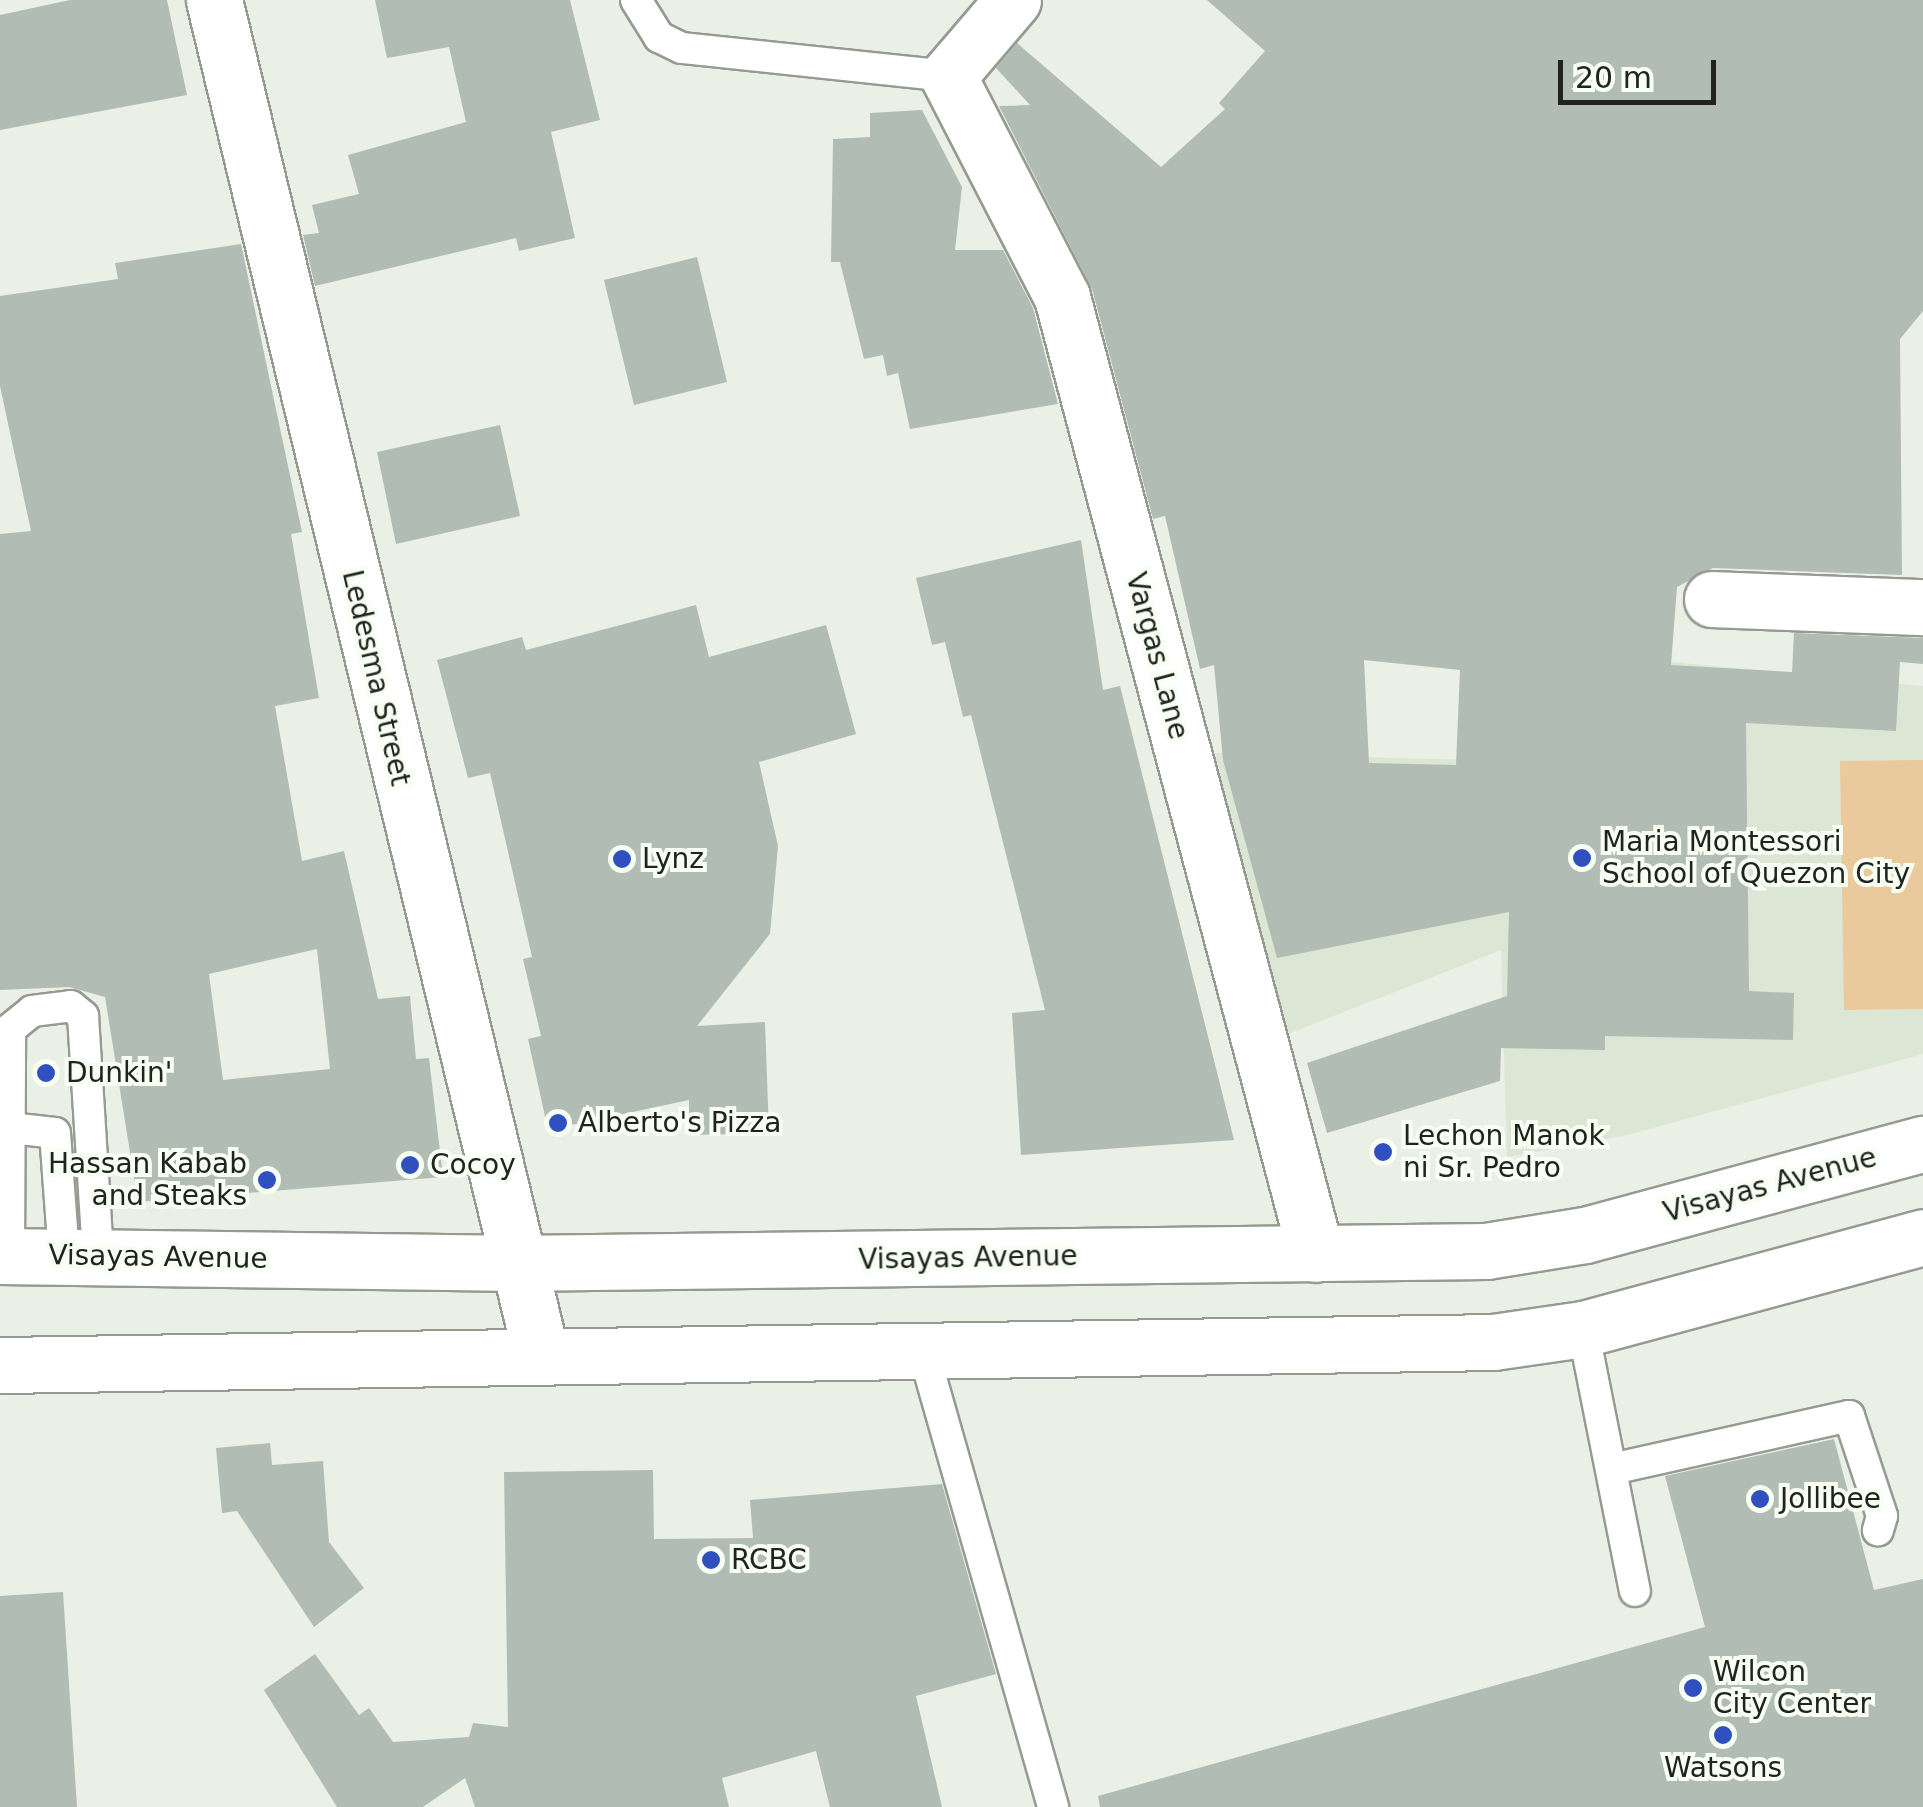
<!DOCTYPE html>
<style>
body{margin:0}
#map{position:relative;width:1923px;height:1807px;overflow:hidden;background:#eaf0e5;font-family:"DejaVu Sans",sans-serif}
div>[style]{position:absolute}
.built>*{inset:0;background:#dce6d4}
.green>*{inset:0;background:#eaca9d}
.building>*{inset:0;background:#b1bcb5}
.roads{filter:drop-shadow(2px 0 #969b91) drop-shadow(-2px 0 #969b91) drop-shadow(0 2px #969b91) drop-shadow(0 -2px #969b91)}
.service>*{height:30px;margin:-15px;padding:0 15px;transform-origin:15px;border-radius:15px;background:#fff}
.minor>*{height:55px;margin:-27.5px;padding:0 27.5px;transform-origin:27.5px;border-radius:27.5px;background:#fff}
.secondary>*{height:55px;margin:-27.5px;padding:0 27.5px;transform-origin:27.5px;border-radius:27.5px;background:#fff}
.dots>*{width:28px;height:28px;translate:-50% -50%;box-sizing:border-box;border:5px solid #f7fef2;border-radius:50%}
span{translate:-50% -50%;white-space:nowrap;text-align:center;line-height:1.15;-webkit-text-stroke:8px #f7fef2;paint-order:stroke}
.street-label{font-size:28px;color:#21231f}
.poi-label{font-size:28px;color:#21231f}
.left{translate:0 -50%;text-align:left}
.right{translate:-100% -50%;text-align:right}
.scale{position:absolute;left:1558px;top:60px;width:158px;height:45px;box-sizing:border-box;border:5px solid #21231f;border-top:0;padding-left:12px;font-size:30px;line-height:35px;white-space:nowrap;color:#21231f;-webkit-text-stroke:8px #f7fef2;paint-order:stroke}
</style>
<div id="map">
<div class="built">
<div style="clip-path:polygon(1661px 661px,1923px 686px,1923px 1054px,1627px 1135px,1507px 1157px,1501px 950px,1283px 1036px,1215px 753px,1653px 765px)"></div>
</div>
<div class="green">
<div style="clip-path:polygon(1923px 760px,1923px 1009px,1844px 1010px,1840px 761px)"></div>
</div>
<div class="building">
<div style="clip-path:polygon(70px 0,167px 0,187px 95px,0 130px,0 15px)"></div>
<div style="clip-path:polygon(375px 0,570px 0,600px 120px,551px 132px,575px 238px,519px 251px,516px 238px,315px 286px,303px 235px,319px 233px,312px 205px,359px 194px,348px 155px,466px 122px,449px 47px,387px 58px)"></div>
<div style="clip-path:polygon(evenodd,1207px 0,1923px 0,1923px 311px,1900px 339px,1902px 575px,1713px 568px,1677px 587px,1671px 665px,1792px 672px,1794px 633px,1923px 638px,1923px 664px,1900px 662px,1896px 731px,1746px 723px,1749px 991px,1794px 993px,1793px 1040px,1605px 1036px,1605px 1050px,1501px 1048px,1500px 1081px,1327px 1133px,1307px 1063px,1507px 996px,1509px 912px,1277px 958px,1223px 760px,1214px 665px,1200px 669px,1165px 516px,1153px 519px,1092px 289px,999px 106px,1030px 105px,996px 68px,1017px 43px,1161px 167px,1225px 109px,1219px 103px,1265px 51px,1207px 0,1364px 660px,1460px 670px,1456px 765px,1369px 763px,1364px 660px)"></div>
<div style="clip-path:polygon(922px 110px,962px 187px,955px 250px,1003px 250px,1033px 308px,1058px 404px,910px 429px,898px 373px,887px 376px,883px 355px,864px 359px,840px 262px,831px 262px,833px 139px,870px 137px,870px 113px)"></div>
<div style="clip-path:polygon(evenodd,241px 244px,302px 532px,291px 534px,319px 698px,275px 706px,302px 861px,344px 851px,378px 999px,410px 996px,416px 1059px,429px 1058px,443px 1177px,138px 1202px,105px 997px,69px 987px,0 990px,0 534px,31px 531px,0 386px,0 296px,118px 279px,115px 263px,241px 244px,317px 949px,330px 1069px,223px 1080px,209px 974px,317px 949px)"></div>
<div style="clip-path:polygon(697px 257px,727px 382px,634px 405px,604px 280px)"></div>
<div style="clip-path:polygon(500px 425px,520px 516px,396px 544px,377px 452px)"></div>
<div style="clip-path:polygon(1081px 540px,1103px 690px,1120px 686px,1234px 1140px,1021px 1155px,1012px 1013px,1045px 1010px,971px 715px,963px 717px,945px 642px,932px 645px,916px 578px)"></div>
<div style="clip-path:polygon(696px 605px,709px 657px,826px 625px,856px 734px,759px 762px,778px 846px,770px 934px,697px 1026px,765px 1022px,769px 1133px,689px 1135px,689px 1100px,548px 1130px,528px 1039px,541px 1036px,523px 959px,532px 957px,490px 773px,468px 778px,437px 660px,522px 637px,526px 650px)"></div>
<div style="clip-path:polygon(1834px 1439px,1874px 1590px,1923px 1579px,1923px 1807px,1100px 1807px,1098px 1796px,1705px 1627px,1665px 1476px)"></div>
<div style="clip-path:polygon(270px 1443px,272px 1465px,323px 1461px,329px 1542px,364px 1588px,314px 1627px,237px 1511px,222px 1513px,216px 1448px)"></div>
<div style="clip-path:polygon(653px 1470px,654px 1539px,753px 1538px,750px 1500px,942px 1484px,996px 1674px,916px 1696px,942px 1807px,830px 1807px,816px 1751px,722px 1778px,729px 1807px,475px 1807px,465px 1778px,423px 1807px,337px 1807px,264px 1690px,315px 1654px,359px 1715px,369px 1708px,393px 1742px,469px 1737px,473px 1723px,508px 1727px,504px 1472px)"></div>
<div style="clip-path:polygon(63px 1592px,77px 1807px,0 1807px,0 1596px)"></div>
</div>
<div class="roads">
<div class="service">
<div style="left:636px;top:0;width:44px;rotate:58.1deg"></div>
<div style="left:659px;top:37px;width:25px;rotate:26deg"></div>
<div style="left:682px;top:48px;width:267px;rotate:6deg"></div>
<div style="left:10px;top:1128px;width:45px;rotate:6.3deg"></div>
<div style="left:55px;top:1133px;width:123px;rotate:85.8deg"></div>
<div style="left:9px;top:1256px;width:227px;rotate:-89.7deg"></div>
<div style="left:10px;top:1029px;width:28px;rotate:-39deg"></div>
<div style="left:32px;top:1011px;width:39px;rotate:-7deg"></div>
<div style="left:71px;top:1006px;width:16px;rotate:40deg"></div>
<div style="left:83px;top:1016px;width:240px;rotate:86.4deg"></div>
<div style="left:1583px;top:1329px;width:267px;rotate:78.8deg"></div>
<div style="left:923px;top:1350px;width:475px;rotate:74.1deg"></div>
<div style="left:1612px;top:1469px;width:243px;rotate:-12.6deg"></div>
<div style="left:1849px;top:1416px;width:105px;rotate:71.7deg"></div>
<div style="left:1882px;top:1516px;width:15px;rotate:106deg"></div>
</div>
<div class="minor">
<div style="left:214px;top:0;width:1394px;rotate:76.43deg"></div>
<div style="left:1013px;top:0;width:100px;rotate:130.5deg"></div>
<div style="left:948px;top:76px;width:249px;rotate:62.7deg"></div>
<div style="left:1062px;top:297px;width:990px;rotate:75.14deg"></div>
<div style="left:1712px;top:599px;width:211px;rotate:2.2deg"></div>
</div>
<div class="secondary">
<div style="left:0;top:1256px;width:513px;rotate:0.78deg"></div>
<div style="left:513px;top:1263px;width:973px;rotate:-0.71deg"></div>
<div style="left:1486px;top:1251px;width:100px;rotate:-9.2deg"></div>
<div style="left:1585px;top:1235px;width:350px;rotate:-15.1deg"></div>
<div style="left:0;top:1365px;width:1493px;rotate:-0.88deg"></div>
<div style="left:1493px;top:1342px;width:91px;rotate:-8.2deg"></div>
<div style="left:1583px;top:1329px;width:352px;rotate:-15.1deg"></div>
</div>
</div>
<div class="dots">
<div style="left:1582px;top:858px;background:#3150c0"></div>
<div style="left:622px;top:859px;background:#3150c0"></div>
<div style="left:46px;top:1073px;background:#3150c0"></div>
<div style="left:558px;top:1123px;background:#3150c0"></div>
<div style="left:1383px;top:1152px;background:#3150c0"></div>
<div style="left:410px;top:1165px;background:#3150c0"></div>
<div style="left:267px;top:1180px;background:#3150c0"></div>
<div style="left:1760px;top:1499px;background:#3150c0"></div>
<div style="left:711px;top:1560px;background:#3150c0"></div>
<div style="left:1693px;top:1688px;background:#3150c0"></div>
<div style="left:1723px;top:1735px;background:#3150c0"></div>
</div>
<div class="street-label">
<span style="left:1157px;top:656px;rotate:75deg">Vargas Lane</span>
<span style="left:376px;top:678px;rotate:77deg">Ledesma Street</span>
<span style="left:1770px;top:1185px;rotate:-15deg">Visayas Avenue</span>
<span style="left:158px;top:1257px;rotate:1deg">Visayas Avenue</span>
<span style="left:968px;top:1258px;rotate:-1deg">Visayas Avenue</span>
</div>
<div class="poi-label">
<span class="left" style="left:1602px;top:858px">Maria Montessori<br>School of Quezon City</span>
<span class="left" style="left:642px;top:859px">Lynz</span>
<span class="left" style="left:66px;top:1073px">Dunkin'</span>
<span class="left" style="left:578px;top:1123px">Alberto's Pizza</span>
<span class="left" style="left:1403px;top:1152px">Lechon Manok<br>ni Sr. Pedro</span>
<span class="right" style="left:247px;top:1180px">Hassan Kabab<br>and Steaks</span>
<span class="left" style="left:430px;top:1165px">Cocoy</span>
<span class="left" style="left:1780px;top:1499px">Jollibee</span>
<span class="left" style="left:731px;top:1560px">RCBC</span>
<span class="left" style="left:1713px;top:1688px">Wilcon<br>City Center</span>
<span style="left:1723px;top:1768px">Watsons</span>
</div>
<div class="scale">20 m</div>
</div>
